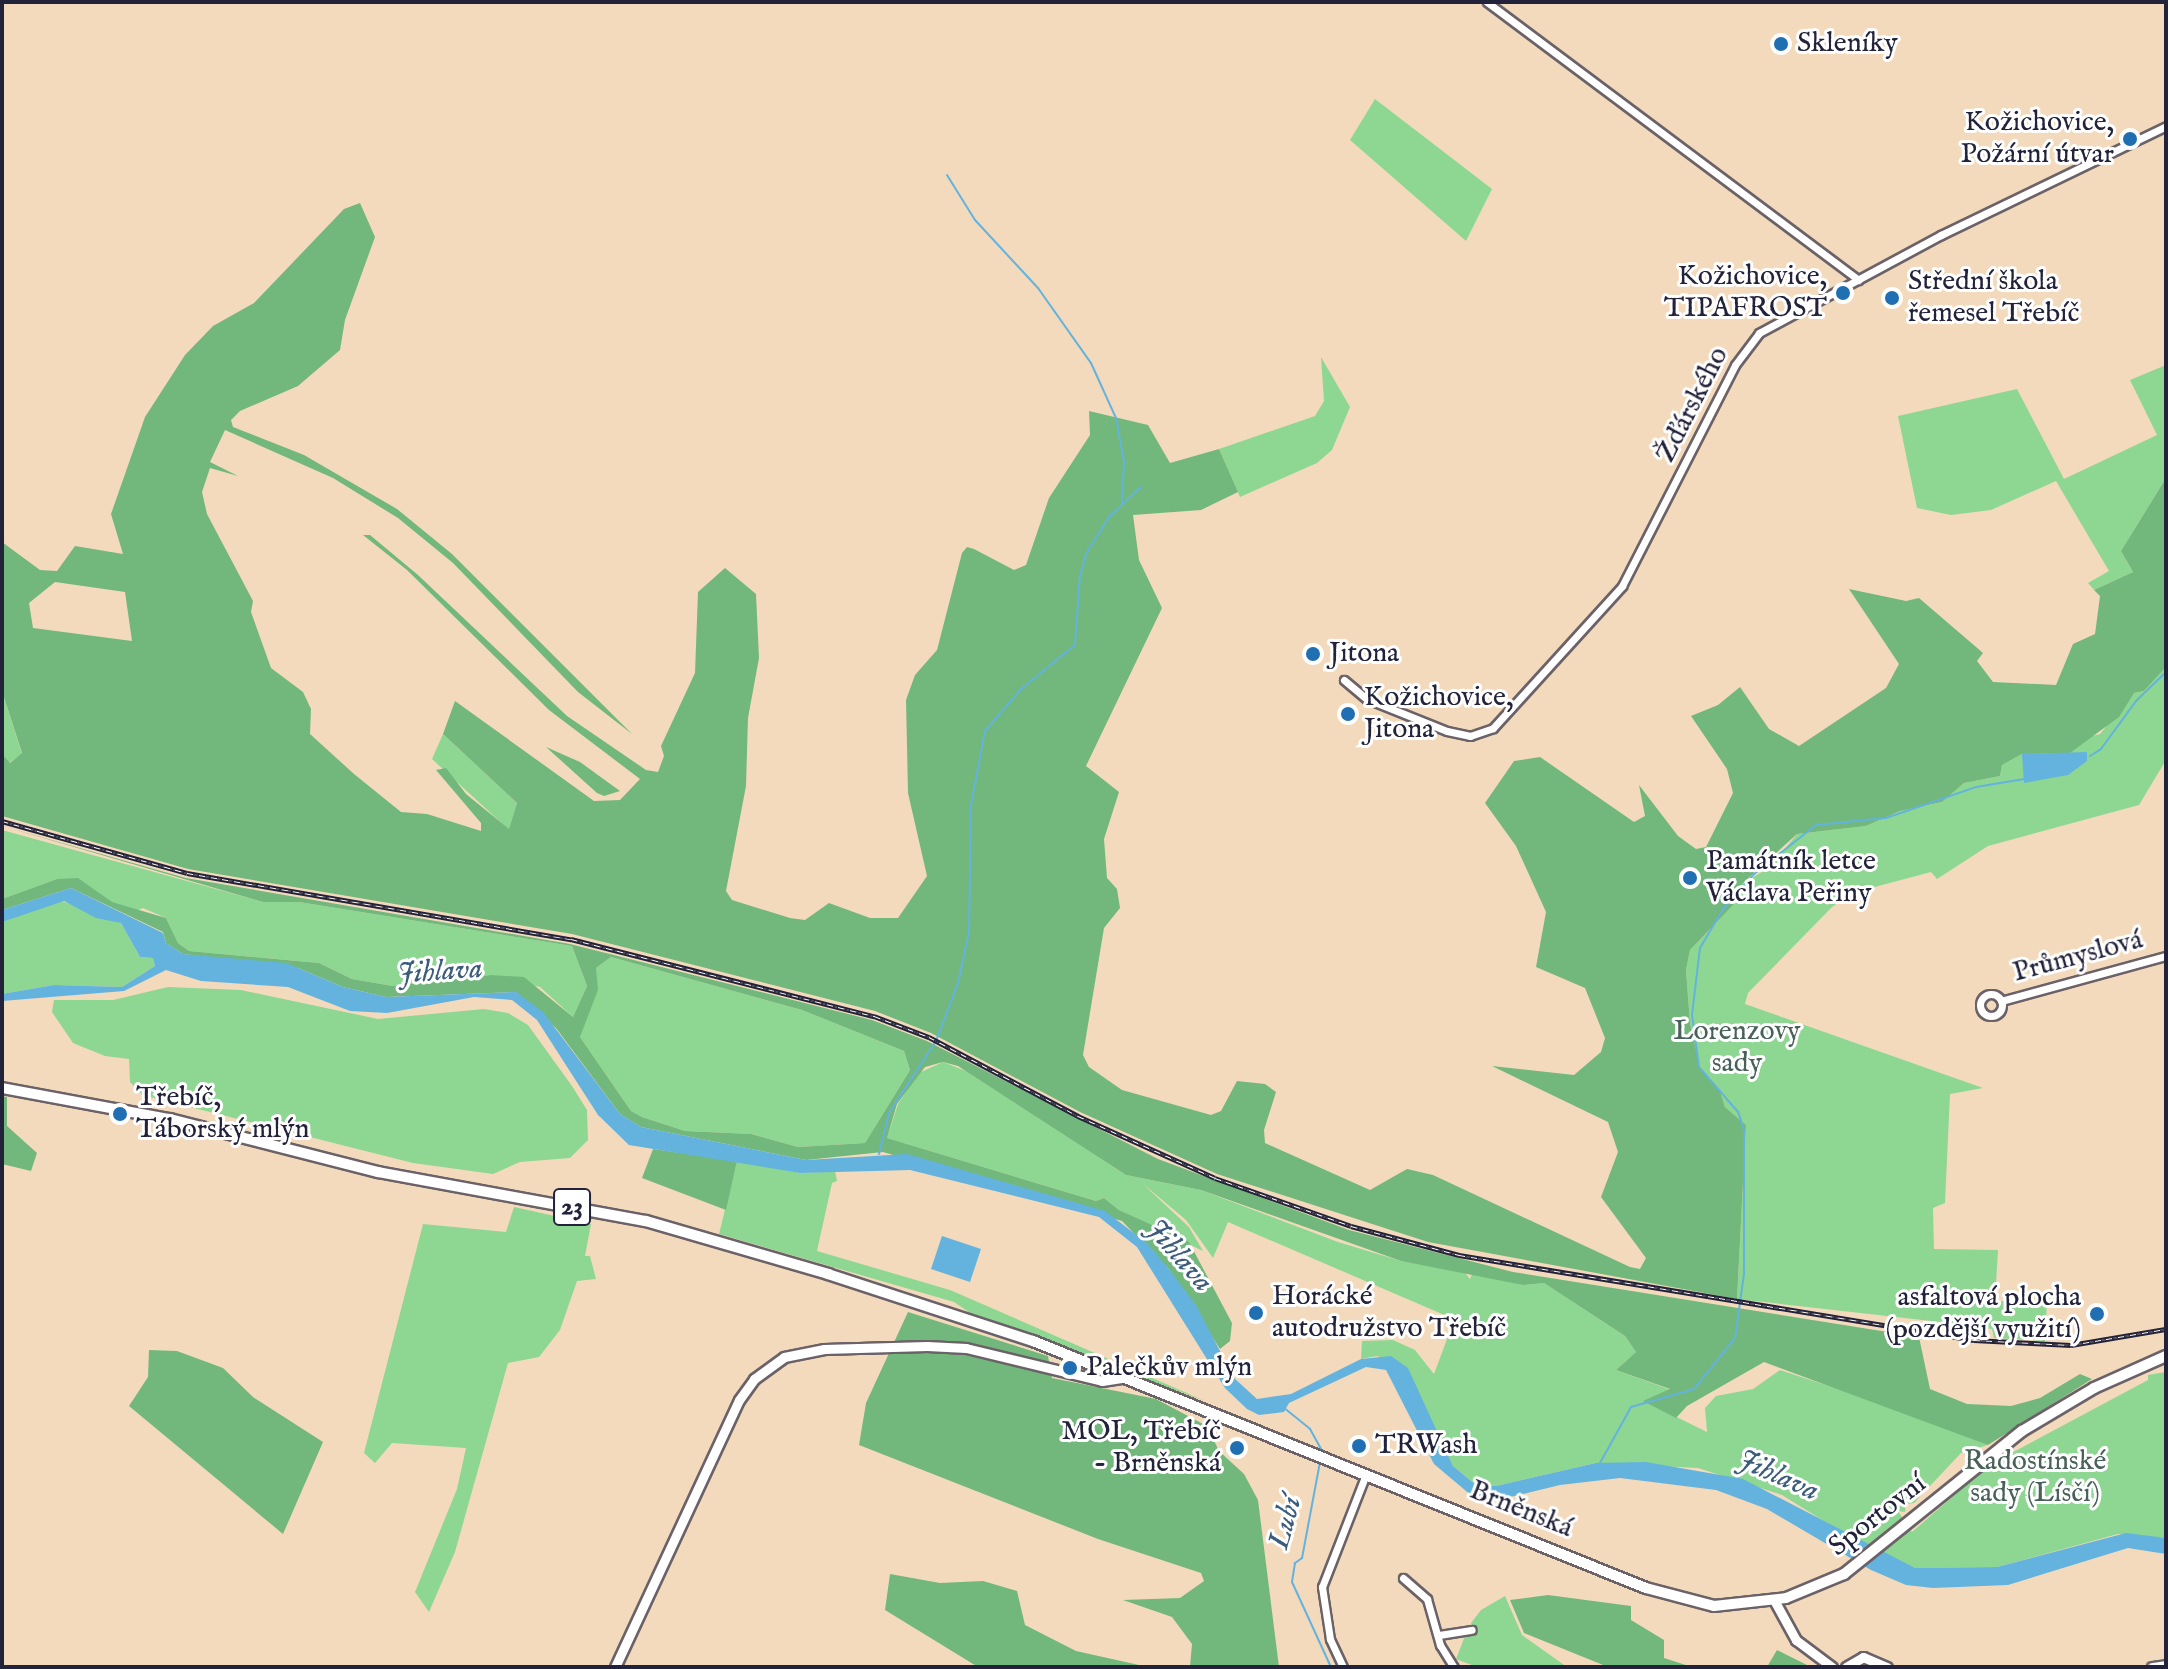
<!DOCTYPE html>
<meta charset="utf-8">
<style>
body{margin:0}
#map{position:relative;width:2168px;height:1669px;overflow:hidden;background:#f3dabc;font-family:"IM FELL English",serif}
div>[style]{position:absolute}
.green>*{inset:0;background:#8ed792}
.forest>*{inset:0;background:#72b87c}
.water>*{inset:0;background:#63b3de}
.stream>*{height:2px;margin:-1px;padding:0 1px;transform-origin:1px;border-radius:1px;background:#63b3de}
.roads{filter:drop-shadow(2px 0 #6b6268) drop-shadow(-2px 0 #6b6268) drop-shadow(0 2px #6b6268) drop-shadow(0 -2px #6b6268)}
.street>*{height:7px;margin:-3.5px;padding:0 3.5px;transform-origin:3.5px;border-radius:3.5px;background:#fff}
.street>.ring{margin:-3.5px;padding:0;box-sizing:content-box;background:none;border:7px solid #fff;border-radius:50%}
.secondary>*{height:9px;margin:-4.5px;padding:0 4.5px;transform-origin:4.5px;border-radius:4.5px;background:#fff}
.primary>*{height:10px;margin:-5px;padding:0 5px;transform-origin:5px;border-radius:5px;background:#fff}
.rail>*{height:5px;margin-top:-2.5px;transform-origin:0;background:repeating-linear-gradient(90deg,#fff 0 6px,#22223b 0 12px);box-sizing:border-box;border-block:2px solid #22223b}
.dots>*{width:22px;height:22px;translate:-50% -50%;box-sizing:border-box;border:4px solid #fff;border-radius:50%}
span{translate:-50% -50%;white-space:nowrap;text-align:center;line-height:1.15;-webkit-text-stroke:6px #fff;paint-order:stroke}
.shield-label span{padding:2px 6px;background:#fff;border:2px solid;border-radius:6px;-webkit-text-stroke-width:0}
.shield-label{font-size:26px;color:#22223b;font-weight:700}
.poi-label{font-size:28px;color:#22223b}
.left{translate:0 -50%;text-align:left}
.right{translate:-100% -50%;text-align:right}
.street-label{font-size:28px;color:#22223b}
.park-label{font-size:28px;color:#486159}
.water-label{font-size:30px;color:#3c5c7c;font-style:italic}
.frame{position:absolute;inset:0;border:4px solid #22223b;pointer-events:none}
</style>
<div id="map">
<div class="green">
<div style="clip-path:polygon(1375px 99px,1492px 189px,1466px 241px,1350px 140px)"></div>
<div style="clip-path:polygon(1321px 357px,1350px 407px,1332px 450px,1317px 463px,1240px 497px,1219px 449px,1315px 416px,1324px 401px)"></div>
<div style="clip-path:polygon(2166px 365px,2166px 478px,2121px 551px,2133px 572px,2094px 590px,2088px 583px,2109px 571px,2056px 481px,1991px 510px,1951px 515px,1917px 508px,1898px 416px,2017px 389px,2064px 479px,2157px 435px,2130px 380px)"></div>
<div style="clip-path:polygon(2166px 667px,2166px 760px,2139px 805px,1988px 846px,1937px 879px,1931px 872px,1852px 893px,1832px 907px,1748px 993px,1745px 1004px,1983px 1088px,1950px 1094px,1945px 1203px,1933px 1208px,1934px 1249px,1998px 1250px,1995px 1301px,2047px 1301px,2045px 1341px,1994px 1338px,1992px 1329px,1958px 1324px,1737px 1299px,1746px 1125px,1725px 1107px,1720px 1091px,1700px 1068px,1690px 1023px,1686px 970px,1690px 950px,1736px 902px,1742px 884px,1770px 867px,1797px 834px,1866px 826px,1900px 811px,1942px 802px,1964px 783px,2000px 776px,2002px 765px,2022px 754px,2100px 734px,2134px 693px,2144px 691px)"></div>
<div style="clip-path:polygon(2px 691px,22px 754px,9px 763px,2px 754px)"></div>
<div style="clip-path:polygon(443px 734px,517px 803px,509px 830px,432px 759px)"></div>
<div style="clip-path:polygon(2px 830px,263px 902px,299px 902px,572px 946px,587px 986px,573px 1017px,540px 987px,491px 975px,393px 986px,352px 979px,319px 963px,189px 951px,178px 943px,166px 918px,143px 908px,134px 912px,57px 879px,2px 899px)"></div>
<div style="clip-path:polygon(59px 900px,121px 923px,140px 957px,153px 958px,155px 966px,122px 987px,54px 985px,2px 994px,2px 922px)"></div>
<div style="clip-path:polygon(611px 957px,802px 1010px,904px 1051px,910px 1070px,865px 1143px,798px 1147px,751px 1134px,685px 1131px,642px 1117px,631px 1111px,580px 1037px,596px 968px)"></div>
<div style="clip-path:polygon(168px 987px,241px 990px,378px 1019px,484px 1009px,508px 1013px,528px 1025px,572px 1086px,587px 1110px,588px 1140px,570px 1158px,520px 1162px,493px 1174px,413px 1163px,142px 1095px,130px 1082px,129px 1059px,105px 1056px,73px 1043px,52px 1012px,54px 1000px,113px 1000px)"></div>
<div style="clip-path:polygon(943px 1062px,966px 1071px,1126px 1175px,1201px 1190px,1338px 1242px,1401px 1261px,1464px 1272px,1470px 1279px,1473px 1272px,1523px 1285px,1544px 1283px,1625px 1336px,1636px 1352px,1616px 1370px,1671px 1390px,1644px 1401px,1707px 1432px,1705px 1408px,1716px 1396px,1753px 1389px,1780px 1370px,1911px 1413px,1988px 1445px,1961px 1453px,1914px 1503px,1906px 1504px,1905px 1512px,1898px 1511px,1912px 1532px,1989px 1465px,2148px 1380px,2148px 1375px,2166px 1372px,2166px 1538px,2118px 1534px,1997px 1567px,1915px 1568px,1864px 1546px,1782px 1495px,1698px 1468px,1596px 1463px,1496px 1486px,1477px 1486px,1453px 1466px,1407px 1368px,1377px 1356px,1361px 1359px,1362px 1341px,1393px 1340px,1415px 1350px,1434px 1374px,1456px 1315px,1449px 1317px,1228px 1222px,1213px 1258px,1186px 1220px,1142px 1183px,1189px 1227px,1203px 1251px,1119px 1210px,1104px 1198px,1096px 1201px,887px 1138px,898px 1104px,919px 1073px)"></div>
<div style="clip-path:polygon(737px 1161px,800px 1173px,835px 1171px,837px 1181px,832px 1183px,817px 1251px,950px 1290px,1205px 1401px,976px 1317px,954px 1302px,719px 1234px)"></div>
<div style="clip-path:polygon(514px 1207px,591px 1224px,585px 1256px,590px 1256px,596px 1279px,577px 1281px,560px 1330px,539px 1357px,508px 1363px,455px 1552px,429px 1612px,415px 1592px,457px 1489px,466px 1448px,392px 1443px,375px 1463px,364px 1453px,423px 1224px,506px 1232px)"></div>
<div style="clip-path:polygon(1505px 1596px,1522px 1635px,1567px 1667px,1477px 1667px,1456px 1659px,1465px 1636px,1474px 1635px,1471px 1623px,1481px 1610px)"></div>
</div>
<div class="forest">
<div style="clip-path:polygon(evenodd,360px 203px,375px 237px,345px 320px,340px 350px,298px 386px,240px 411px,231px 420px,233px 427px,304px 455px,397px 509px,452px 554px,632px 734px,578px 692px,453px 563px,398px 518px,333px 478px,225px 430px,210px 462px,238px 476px,210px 468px,202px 492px,207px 514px,253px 601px,251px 612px,271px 668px,303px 692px,311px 709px,310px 734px,354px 774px,401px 812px,427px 814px,481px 831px,481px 823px,436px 770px,446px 768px,466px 794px,509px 829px,517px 803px,443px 734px,455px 701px,594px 801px,620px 800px,640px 779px,549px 710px,407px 570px,363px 535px,370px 535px,418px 575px,567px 716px,646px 770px,658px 772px,664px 756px,661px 746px,695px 673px,698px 592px,725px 568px,756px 594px,759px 658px,748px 718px,746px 786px,726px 891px,732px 900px,790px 918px,805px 920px,829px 903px,870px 918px,898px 918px,927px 876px,908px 793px,906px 700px,915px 675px,937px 650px,962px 553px,967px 547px,974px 549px,1014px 570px,1026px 565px,1049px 498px,1090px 435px,1089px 411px,1148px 425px,1170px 463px,1219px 449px,1238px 492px,1201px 510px,1133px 515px,1139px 560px,1162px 608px,1086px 766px,1119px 792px,1104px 839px,1107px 878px,1117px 889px,1120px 908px,1104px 928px,1083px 1055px,1089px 1067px,1122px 1090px,1211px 1115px,1221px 1111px,1237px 1081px,1265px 1084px,1276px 1092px,1264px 1130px,1265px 1143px,1370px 1190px,1407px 1169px,1433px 1175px,1630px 1267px,1640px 1269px,1646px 1258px,1601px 1197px,1618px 1152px,1608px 1122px,1492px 1066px,1574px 1075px,1601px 1052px,1605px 1038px,1585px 988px,1536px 967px,1546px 912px,1516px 846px,1485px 803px,1514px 761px,1540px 757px,1634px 822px,1645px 816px,1639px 785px,1678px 836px,1696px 849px,1706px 847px,1733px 793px,1727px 769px,1691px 716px,1718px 705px,1740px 687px,1769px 729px,1799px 746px,1886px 688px,1899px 664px,1849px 589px,1906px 601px,1919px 598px,1983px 653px,1977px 661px,1993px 682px,2056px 685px,2073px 644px,2095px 634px,2100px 596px,2094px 590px,2133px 572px,2121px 551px,2166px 478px,2166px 667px,2144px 691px,2134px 693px,2119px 717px,2070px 753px,2022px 754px,2002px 765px,2000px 776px,1964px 783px,1942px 802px,1900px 811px,1866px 826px,1797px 834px,1742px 884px,1736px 902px,1690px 950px,1686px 970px,1690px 1023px,1700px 1068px,1720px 1091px,1725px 1107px,1746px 1125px,1737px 1299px,1428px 1242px,1217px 1174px,1080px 1112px,931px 1033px,875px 1011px,572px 934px,188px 869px,2px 816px,2px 754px,10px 763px,22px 753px,2px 691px,2px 542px,40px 570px,57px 571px,75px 546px,123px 554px,111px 514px,145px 417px,185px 355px,213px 326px,254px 303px,344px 209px,360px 203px,55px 582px,125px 592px,132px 641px,33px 628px,29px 603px,55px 582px)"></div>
<div style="clip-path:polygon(546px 747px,580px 762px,620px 791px,604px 796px,597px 793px)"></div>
<div style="clip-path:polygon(evenodd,2px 826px,186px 878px,570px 944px,872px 1020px,927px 1041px,1158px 1159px,1349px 1230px,1513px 1272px,1919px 1337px,1930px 1389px,1967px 1404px,2011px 1406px,2040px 1398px,2080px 1374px,2092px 1379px,1988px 1445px,1764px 1362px,1687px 1406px,1676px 1418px,1643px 1401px,1670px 1389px,1616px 1370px,1636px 1352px,1625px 1336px,1544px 1283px,1523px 1285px,1401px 1261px,1201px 1190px,1126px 1175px,958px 1066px,943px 1062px,925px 1067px,897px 1104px,887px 1138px,1096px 1201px,1104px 1198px,1119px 1210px,1189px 1242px,1232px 1323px,1230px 1341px,1220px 1349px,1169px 1269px,1122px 1221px,883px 1152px,806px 1160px,641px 1127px,620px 1114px,556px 1028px,516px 992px,386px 997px,343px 987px,298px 968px,183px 954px,166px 943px,163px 932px,71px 888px,2px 910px,2px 899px,57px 879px,78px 878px,112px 902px,166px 918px,178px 943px,189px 951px,319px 963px,352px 979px,393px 986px,491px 975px,524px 977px,573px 1017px,587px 986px,572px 946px,299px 902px,263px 902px,2px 826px,611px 957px,802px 1010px,904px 1051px,910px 1070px,865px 1143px,798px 1147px,751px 1134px,685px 1131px,642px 1117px,631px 1111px,580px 1037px,598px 990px,596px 968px,611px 957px)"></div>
<div style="clip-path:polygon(2px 1096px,7px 1097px,7px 1126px,37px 1153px,31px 1171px,2px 1164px)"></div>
<div style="clip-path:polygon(653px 1149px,737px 1161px,726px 1210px,642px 1178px)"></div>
<div style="clip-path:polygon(908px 1312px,1048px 1356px,1052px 1378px,1156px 1399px,1207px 1426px,1219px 1451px,1244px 1474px,1258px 1500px,1279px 1667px,1190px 1667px,1192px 1644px,1172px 1617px,1123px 1600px,1180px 1598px,1204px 1581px,1201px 1573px,1098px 1539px,859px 1445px,866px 1403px)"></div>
<div style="clip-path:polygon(149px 1350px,177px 1351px,223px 1368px,253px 1397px,323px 1442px,283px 1534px,129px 1406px,148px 1377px)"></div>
<div style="clip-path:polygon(890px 1574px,940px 1583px,983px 1581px,1017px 1591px,1025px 1625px,1076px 1651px,1148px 1667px,978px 1667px,885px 1610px)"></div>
<div style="clip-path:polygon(1548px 1595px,1631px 1606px,1631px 1620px,1664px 1640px,1664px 1658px,1692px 1667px,1608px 1667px,1524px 1633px,1510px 1600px)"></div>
<div style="clip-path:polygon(1777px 1650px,1811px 1667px,1767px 1667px)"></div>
</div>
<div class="water">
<div style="clip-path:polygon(2087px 752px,2087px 761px,2068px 775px,2024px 783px,2022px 754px)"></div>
<div style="clip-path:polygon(71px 888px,163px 933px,166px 943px,183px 954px,286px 963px,343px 987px,386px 997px,516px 992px,543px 1012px,620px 1114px,641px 1127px,806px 1160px,907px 1154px,1105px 1211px,1147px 1243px,1169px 1269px,1196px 1305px,1234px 1378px,1257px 1399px,1291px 1394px,1361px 1359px,1391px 1356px,1408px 1368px,1453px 1466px,1477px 1486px,1496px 1486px,1596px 1463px,1646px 1462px,1743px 1479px,1915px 1568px,1997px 1567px,2126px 1533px,2166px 1538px,2166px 1554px,2128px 1548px,2008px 1585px,1933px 1588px,1906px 1585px,1871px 1570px,1767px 1509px,1716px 1490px,1620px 1478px,1560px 1485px,1494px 1501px,1472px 1496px,1434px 1464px,1386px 1370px,1366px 1367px,1289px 1403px,1284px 1412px,1259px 1415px,1247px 1409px,1225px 1388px,1137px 1247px,1099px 1217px,910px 1170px,800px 1173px,629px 1145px,598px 1115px,537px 1020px,512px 1000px,474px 997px,387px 1013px,350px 1011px,288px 987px,201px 981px,166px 970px,124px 991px,2px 1001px,2px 994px,54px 985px,122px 987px,155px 966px,153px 958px,140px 957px,121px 923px,96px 918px,64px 901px,2px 922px,2px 910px)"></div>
<div style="clip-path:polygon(942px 1236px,981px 1249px,970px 1282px,931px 1269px)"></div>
</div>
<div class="stream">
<div style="left:947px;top:175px;width:53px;rotate:58.1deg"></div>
<div style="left:975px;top:220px;width:93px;rotate:47.2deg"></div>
<div style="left:1038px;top:288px;width:92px;rotate:54.8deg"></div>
<div style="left:1091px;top:363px;width:60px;rotate:65.6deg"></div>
<div style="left:1116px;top:418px;width:45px;rotate:79.7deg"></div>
<div style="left:1124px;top:462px;width:40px;rotate:92.9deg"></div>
<div style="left:2090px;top:756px;width:13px;rotate:-32deg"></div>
<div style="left:2101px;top:749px;width:59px;rotate:-53.9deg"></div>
<div style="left:2136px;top:701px;width:42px;rotate:-44deg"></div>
<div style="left:879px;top:1154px;width:42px;rotate:-76.3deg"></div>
<div style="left:889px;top:1113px;width:86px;rotate:-56.9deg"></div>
<div style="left:936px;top:1041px;width:62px;rotate:-69.2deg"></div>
<div style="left:958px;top:983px;width:52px;rotate:-77.8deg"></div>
<div style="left:969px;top:932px;width:127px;rotate:-89.1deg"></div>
<div style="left:971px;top:805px;width:75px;rotate:-79.3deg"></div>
<div style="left:985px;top:731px;width:55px;rotate:-49.4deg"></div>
<div style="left:1021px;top:689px;width:70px;rotate:-39.2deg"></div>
<div style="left:1075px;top:645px;width:69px;rotate:-85.9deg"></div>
<div style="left:1080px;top:576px;width:25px;rotate:-74deg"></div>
<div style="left:1087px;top:552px;width:41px;rotate:-57.8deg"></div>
<div style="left:1109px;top:517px;width:44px;rotate:-43.2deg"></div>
<div style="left:1283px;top:1407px;width:35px;rotate:39deg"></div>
<div style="left:1310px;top:1429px;width:26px;rotate:61deg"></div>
<div style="left:1320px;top:1462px;width:98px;rotate:100.6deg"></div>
<div style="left:1302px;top:1558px;width:9px;rotate:144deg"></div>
<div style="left:1295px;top:1563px;width:19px;rotate:99deg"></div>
<div style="left:1292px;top:1582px;width:94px;rotate:65.4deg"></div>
<div style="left:1600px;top:1463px;width:64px;rotate:-61deg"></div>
<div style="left:1631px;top:1407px;width:66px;rotate:-15.9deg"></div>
<div style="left:1694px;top:1389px;width:65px;rotate:-51.2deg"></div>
<div style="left:1735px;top:1338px;width:65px;rotate:-82deg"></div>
<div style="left:1744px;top:1274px;width:144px;rotate:-90deg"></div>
<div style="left:1744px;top:1130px;width:19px;rotate:-108deg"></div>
<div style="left:1738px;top:1112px;width:60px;rotate:-130.9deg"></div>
<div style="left:1699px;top:1067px;width:52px;rotate:-97.7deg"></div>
<div style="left:1692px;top:1015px;width:67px;rotate:-83.2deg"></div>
<div style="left:1700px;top:948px;width:45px;rotate:-59.5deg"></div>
<div style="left:1723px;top:909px;width:47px;rotate:-48.5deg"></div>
<div style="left:1754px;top:874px;width:79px;rotate:-38.3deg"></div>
<div style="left:1816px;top:825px;width:70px;rotate:-5.7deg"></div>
<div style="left:1886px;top:818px;width:95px;rotate:-19deg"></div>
<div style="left:1976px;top:787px;width:49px;rotate:-9.5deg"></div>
</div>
<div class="roads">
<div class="street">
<div style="left:1487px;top:2px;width:464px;rotate:36.8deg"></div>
<div style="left:1344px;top:680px;width:30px;rotate:40deg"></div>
<div style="left:1367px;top:699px;width:86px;rotate:21.8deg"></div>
<div style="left:1447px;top:731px;width:24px;rotate:12deg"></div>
<div style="left:1470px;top:736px;width:24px;rotate:-19deg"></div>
<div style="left:1493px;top:728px;width:192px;rotate:-47.7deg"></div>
<div style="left:1622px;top:586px;width:248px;rotate:-62.9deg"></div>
<div style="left:1735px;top:365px;width:40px;rotate:-53deg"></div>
<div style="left:1759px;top:333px;width:207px;rotate:-28.3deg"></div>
<div style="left:1941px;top:235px;width:250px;rotate:-25.8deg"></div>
<div class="ring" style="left:1980px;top:994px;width:15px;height:15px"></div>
<div style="left:2001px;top:1001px;width:171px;rotate:-15.3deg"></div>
<div style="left:1403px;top:1578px;width:32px;rotate:41deg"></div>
<div style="left:1427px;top:1599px;width:48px;rotate:74.2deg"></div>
<div style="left:1440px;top:1645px;width:26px;rotate:58deg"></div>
<div style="left:1439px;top:1635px;width:33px;rotate:-9deg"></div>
<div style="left:1343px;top:1667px;width:31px;rotate:-115deg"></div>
<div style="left:1330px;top:1639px;width:53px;rotate:-98.7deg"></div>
<div style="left:1322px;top:1587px;width:121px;rotate:-68.7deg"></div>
</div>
<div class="secondary">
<div style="left:1774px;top:1600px;width:46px;rotate:61.2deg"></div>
<div style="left:1796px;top:1640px;width:45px;rotate:36.9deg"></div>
<div style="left:615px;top:1667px;width:294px;rotate:-65.1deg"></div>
<div style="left:739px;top:1400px;width:26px;rotate:-54deg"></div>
<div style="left:754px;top:1379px;width:37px;rotate:-36deg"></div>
<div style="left:784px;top:1357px;width:41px;rotate:-11.3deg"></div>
<div style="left:824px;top:1349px;width:103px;rotate:-1.7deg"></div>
<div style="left:927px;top:1346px;width:39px;rotate:3deg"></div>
<div style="left:966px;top:1348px;width:140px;rotate:13.6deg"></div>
<div style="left:1102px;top:1381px;width:26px;rotate:-9deg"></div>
<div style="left:1846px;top:1667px;width:20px;rotate:-30deg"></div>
<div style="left:1863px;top:1657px;width:26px;rotate:23deg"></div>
<div style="left:2152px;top:1667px;width:14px;rotate:-8deg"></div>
</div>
<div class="primary">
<div style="left:2px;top:1088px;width:171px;rotate:10.5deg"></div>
<div style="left:170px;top:1119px;width:215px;rotate:14.3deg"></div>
<div style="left:378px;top:1172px;width:272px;rotate:10.4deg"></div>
<div style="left:646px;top:1221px;width:190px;rotate:16.2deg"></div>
<div style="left:828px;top:1274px;width:216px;rotate:18.1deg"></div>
<div style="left:1033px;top:1341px;width:661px;rotate:21.95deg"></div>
<div style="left:1646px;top:1588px;width:70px;rotate:14.8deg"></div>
<div style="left:1714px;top:1606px;width:72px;rotate:-6.3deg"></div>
<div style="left:1786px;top:1598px;width:63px;rotate:-22.5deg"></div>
<div style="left:1844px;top:1574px;width:228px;rotate:-38.8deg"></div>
<div style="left:2022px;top:1431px;width:84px;rotate:-30.8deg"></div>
<div style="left:2094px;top:1388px;width:79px;rotate:-24deg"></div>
</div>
</div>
<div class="rail">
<div style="left:2px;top:821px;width:192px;rotate:15.7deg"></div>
<div style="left:187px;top:873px;width:390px;rotate:9.8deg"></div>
<div style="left:571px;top:939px;width:313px;rotate:14.3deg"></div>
<div style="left:874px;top:1016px;width:59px;rotate:20.9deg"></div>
<div style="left:929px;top:1037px;width:169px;rotate:27.9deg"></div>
<div style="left:1078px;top:1116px;width:150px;rotate:24.3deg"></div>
<div style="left:1215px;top:1178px;width:144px;rotate:19.4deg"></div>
<div style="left:1351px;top:1226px;width:112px;rotate:15deg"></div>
<div style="left:1459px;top:1255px;width:522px;rotate:9.37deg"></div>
<div style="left:1974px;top:1340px;width:97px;rotate:3deg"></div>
<div style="left:2071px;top:1345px;width:96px;rotate:-9.6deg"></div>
</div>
<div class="dots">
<div style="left:1781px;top:44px;background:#1f6fb2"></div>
<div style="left:2130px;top:139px;background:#1f6fb2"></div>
<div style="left:1843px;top:293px;background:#1f6fb2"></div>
<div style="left:1892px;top:298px;background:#1f6fb2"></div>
<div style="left:1313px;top:654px;background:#1f6fb2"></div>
<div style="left:1348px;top:714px;background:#1f6fb2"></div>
<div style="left:1690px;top:878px;background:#1f6fb2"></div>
<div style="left:120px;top:1114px;background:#1f6fb2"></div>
<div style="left:1256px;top:1313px;background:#1f6fb2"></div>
<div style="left:2097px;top:1314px;background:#1f6fb2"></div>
<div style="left:1070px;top:1368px;background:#1f6fb2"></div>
<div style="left:1359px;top:1446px;background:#1f6fb2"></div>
<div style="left:1237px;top:1448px;background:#1f6fb2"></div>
</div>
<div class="shield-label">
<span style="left:572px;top:1207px">23</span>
</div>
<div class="poi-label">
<span class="left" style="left:1797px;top:44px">Skleníky</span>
<span class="right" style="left:2114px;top:139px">Kožichovice,<br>Požární útvar</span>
<span class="right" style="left:1827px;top:293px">Kožichovice,<br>TIPAFROST</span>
<span class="left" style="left:1908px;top:298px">Střední škola<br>řemesel Třebíč</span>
<span class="left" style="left:1329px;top:654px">Jitona</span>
<span class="left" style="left:1364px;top:714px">Kožichovice,<br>Jitona</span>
<span class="left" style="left:1706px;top:878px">Památník letce<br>Václava Peřiny</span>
<span class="left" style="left:136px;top:1114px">Třebíč,<br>Táborský mlýn</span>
<span class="left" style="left:1272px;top:1313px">Horácké<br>autodružstvo Třebíč</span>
<span class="right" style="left:2081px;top:1314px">asfaltová plocha<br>(pozdější využití)</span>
<span class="left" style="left:1086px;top:1368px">Palečkův mlýn</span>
<span class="right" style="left:1221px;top:1448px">MOL, Třebíč<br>- Brněnská</span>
<span class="left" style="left:1375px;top:1446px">TRWash</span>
</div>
<div class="street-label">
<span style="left:1693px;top:405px;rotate:-63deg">Žďárského</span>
<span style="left:2078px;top:957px;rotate:-15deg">Průmyslová</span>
<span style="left:1521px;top:1510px;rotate:22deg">Brněnská</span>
<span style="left:1878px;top:1516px;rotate:-38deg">Sportovní</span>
</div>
<div class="park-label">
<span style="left:1737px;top:1048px">Lorenzovy<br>sady</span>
<span style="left:2035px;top:1478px">Radostínské<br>sady (Lísčí)</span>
</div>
<div class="water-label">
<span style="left:440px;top:972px;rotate:-4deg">Jihlava</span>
<span style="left:1179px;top:1256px;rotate:49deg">Jihlava</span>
<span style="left:1778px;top:1476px;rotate:24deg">Jihlava</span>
<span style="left:1286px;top:1523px;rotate:-75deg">Lubí</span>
</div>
<div class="frame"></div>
</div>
